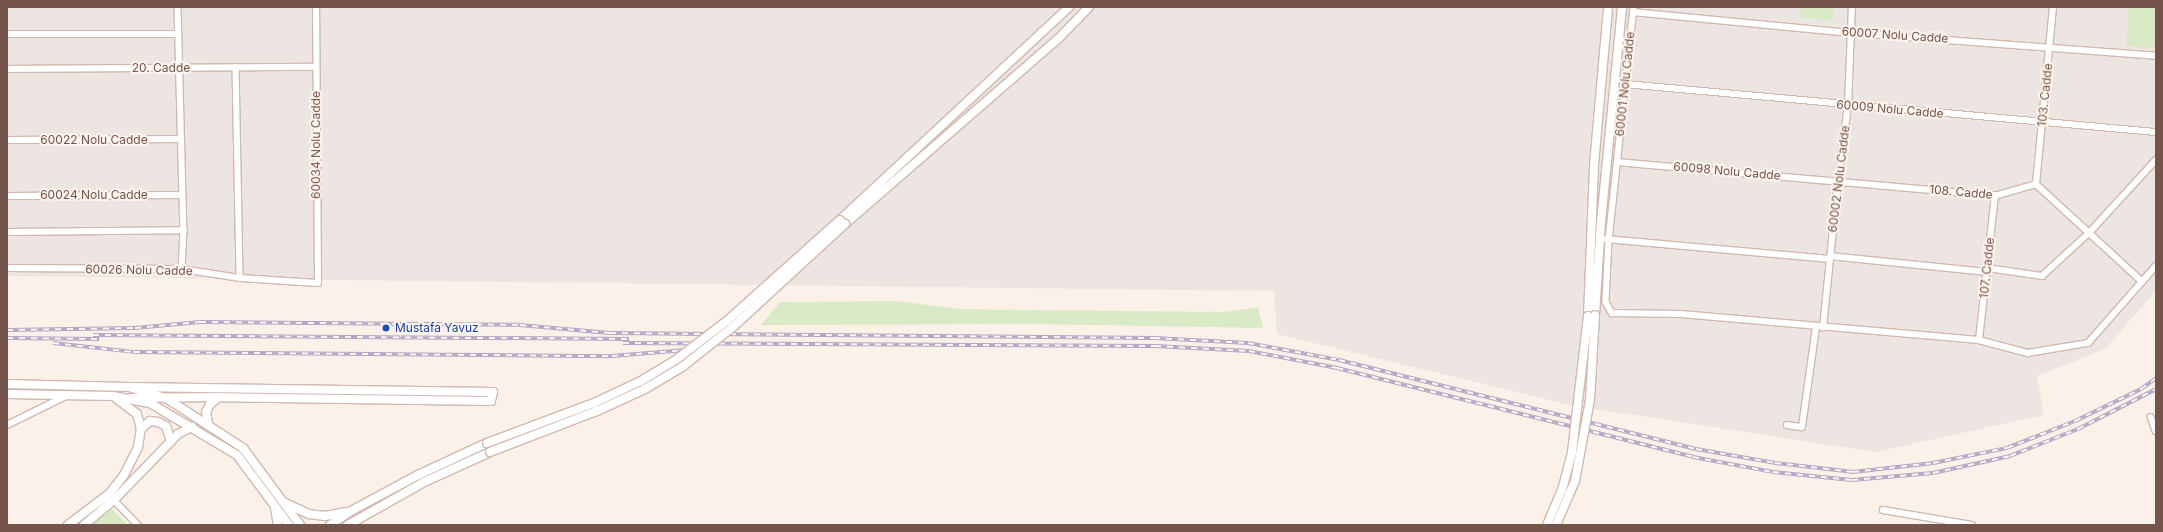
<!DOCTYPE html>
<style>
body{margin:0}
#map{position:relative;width:2163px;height:532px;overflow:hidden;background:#fcf1e8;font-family:Inter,sans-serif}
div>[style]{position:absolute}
.industrial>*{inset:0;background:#ede5e1}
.green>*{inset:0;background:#dbeac6}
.roads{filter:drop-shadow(1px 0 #d0b9b0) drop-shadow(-1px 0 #d0b9b0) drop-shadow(0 1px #d0b9b0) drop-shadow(0 -1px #d0b9b0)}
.street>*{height:5.5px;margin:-2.75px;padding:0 2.75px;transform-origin:2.75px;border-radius:2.75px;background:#fff}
.secondary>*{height:8px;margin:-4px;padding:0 4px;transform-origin:4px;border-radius:4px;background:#fff}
.rail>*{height:3.5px;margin-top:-1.75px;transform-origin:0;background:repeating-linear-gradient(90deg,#fef5ee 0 6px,#b2a6c6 0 12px);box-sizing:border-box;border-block:1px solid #b2a6c6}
.bridges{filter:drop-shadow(1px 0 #d2b8ae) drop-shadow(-1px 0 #d2b8ae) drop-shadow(0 1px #d2b8ae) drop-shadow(0 -1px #d2b8ae)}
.secondary-bridge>*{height:8px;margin:-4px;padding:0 4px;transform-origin:4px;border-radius:4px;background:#fff}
.dots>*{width:11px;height:11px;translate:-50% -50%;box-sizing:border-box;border:2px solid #fef5ee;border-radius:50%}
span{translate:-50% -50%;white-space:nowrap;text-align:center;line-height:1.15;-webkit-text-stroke:4px #fef5ee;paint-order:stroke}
.street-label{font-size:12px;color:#75544c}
.transit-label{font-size:12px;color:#164399}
.left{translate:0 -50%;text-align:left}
.frame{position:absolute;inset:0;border:8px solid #75544c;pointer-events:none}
</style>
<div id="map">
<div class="industrial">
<div style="clip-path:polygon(7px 7px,2156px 7px,2156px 291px,2105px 349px,2037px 376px,2044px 415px,1875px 452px,1570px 405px,1277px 334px,1274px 291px,7px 276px)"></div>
</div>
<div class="green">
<div style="clip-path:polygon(1801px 7px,1834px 7px,1833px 21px,1800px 17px)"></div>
<div style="clip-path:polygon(2129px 7px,2156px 7px,2156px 48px,2126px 46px)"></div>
<div style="clip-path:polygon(897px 301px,959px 309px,1224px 312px,1258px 307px,1263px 328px,1037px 324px,761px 325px,780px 302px)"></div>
<div style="clip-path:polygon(112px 509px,128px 525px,92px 525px)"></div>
</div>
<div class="roads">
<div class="street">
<div style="left:178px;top:7px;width:223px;rotate:88.5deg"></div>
<div style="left:184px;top:230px;width:39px;rotate:93deg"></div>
<div style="left:1634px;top:7px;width:234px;rotate:96.1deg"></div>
<div style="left:1609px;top:240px;width:62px;rotate:92.8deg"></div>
<div style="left:1606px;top:302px;width:13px;rotate:61deg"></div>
<div style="left:1612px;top:313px;width:69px;rotate:0.8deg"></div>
<div style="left:1681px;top:314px;width:299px;rotate:5deg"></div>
<div style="left:1979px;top:340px;width:51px;rotate:14.9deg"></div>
<div style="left:2028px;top:353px;width:61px;rotate:-9.5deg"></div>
<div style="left:2088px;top:343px;width:103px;rotate:-48.6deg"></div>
<div style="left:1633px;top:12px;width:221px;rotate:5.5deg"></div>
<div style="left:1853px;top:33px;width:304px;rotate:4.3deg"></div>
<div style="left:7px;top:34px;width:171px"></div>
<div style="left:236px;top:67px;width:211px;rotate:88.9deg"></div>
<div style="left:7px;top:69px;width:308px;rotate:-0.4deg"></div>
<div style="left:1625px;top:84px;width:533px;rotate:5.17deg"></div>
<div style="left:7px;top:140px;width:173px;rotate:-0.3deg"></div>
<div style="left:1617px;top:162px;width:380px;rotate:5.1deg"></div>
<div style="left:1995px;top:196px;width:43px;rotate:-16.3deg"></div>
<div style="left:2036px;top:184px;width:144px;rotate:42.5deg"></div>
<div style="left:2036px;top:184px;width:178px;rotate:-84.5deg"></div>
<div style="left:7px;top:196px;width:175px;rotate:-0.3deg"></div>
<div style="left:7px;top:232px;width:177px;rotate:-0.6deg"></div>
<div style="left:1606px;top:239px;width:225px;rotate:5.1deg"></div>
<div style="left:1830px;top:256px;width:158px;rotate:5.8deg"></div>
<div style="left:7px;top:268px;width:175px;rotate:0.3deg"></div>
<div style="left:182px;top:269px;width:59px;rotate:8.8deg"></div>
<div style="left:240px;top:278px;width:78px;rotate:3.7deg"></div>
<div style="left:318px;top:283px;width:276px;rotate:-90.4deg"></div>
<div style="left:1988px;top:268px;width:55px;rotate:8.4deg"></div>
<div style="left:2042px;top:276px;width:64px;rotate:-42.5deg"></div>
<div style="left:2089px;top:233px;width:99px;rotate:-47.5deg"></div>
<div style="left:1823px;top:328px;width:148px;rotate:-84.2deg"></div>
<div style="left:1838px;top:181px;width:77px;rotate:-82.5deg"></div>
<div style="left:1848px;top:105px;width:98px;rotate:-87.7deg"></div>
<div style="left:1979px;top:340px;width:145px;rotate:-83.7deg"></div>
<div style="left:2151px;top:417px;width:15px;rotate:70deg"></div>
<div style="left:7px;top:425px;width:68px;rotate:-26.2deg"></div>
<div style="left:1787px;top:425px;width:15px;rotate:8deg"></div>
<div style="left:1802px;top:427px;width:101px;rotate:-82deg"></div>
<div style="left:114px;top:500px;width:35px;rotate:46deg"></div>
<div style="left:1883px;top:510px;width:90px;rotate:9.6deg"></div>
</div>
<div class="secondary">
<div style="left:840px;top:220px;width:313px;rotate:-42.9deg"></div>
<div style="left:845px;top:224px;width:282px;rotate:-41deg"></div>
<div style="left:1058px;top:39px;width:45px;rotate:-45.9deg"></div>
<div style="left:1595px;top:315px;width:93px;rotate:-86.3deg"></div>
<div style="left:1601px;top:222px;width:216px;rotate:-84.4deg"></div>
<div style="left:1588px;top:316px;width:151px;rotate:-87.7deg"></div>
<div style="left:1594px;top:165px;width:159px;rotate:-84.9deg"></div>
<div style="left:7px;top:384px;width:122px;rotate:1.4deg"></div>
<div style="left:129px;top:387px;width:39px;rotate:17deg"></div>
<div style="left:166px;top:398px;width:92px;rotate:33deg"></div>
<div style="left:243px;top:448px;width:96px;rotate:53.5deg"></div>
<div style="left:129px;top:387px;width:364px;rotate:0.8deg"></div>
<div style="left:493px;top:392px;width:9px;rotate:103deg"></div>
<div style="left:491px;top:401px;width:272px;rotate:-179.2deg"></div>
<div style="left:219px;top:397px;width:88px;rotate:179.3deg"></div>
<div style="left:7px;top:394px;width:106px;rotate:1.1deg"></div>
<div style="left:113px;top:396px;width:38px;rotate:11deg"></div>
<div style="left:150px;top:403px;width:101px;rotate:30.9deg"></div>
<div style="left:237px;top:455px;width:87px;rotate:53.4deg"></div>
<div style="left:208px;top:423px;width:11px;rotate:-100deg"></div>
<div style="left:206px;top:412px;width:9px;rotate:-63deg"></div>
<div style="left:210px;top:404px;width:11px;rotate:-38deg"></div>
<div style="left:141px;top:429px;width:12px;rotate:-42deg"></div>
<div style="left:150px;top:421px;width:8px;rotate:7deg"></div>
<div style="left:158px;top:422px;width:9px;rotate:27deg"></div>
<div style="left:166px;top:426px;width:16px;rotate:72deg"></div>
<div style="left:285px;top:503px;width:26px;rotate:25deg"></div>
<div style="left:309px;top:514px;width:16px;rotate:7deg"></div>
<div style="left:325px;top:516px;width:21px;rotate:-11deg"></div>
<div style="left:275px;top:508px;width:17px;rotate:80deg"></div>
<div style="left:68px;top:525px;width:53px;rotate:-37.3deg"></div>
<div style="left:110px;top:493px;width:23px;rotate:-52deg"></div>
<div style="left:124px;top:475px;width:31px;rotate:-63deg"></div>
<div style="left:138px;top:447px;width:18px;rotate:-81deg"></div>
<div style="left:141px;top:429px;width:16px;rotate:-105deg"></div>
<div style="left:137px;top:414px;width:26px;rotate:-143deg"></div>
<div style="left:84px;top:525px;width:39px;rotate:-40deg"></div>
<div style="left:114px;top:500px;width:92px;rotate:-45.9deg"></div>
<div style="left:178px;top:434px;width:16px;rotate:-27deg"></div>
<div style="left:330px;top:525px;width:23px;rotate:-34deg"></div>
<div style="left:349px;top:512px;width:78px;rotate:-28.2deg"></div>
<div style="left:418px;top:475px;width:76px;rotate:-24.9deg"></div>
<div style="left:348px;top:525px;width:87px;rotate:-29.5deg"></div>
<div style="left:424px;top:482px;width:72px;rotate:-24.4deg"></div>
</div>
</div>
<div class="rail">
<div style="left:7px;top:330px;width:128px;rotate:-0.9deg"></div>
<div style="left:135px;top:328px;width:65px;rotate:-5.3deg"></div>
<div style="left:200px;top:322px;width:320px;rotate:0.5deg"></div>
<div style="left:520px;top:325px;width:90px;rotate:5.1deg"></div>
<div style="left:610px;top:333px;width:544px;rotate:0.53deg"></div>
<div style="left:1154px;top:338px;width:94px;rotate:3deg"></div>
<div style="left:1248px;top:343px;width:93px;rotate:10.6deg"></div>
<div style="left:1339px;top:360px;width:368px;rotate:14deg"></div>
<div style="left:1696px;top:449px;width:80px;rotate:10deg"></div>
<div style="left:1775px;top:463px;width:79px;rotate:6.6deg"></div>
<div style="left:1853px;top:472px;width:81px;rotate:-6.4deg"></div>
<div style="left:1933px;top:463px;width:76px;rotate:-11.5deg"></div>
<div style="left:2007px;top:448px;width:73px;rotate:-21.7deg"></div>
<div style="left:2075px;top:421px;width:73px;rotate:-25.9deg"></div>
<div style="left:2141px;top:389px;width:19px;rotate:-36deg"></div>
<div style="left:93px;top:335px;width:536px;rotate:0.43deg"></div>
<div style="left:7px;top:338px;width:92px;rotate:0.6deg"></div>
<div style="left:53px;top:343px;width:81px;rotate:6.3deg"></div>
<div style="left:134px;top:352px;width:478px;rotate:0.5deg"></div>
<div style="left:612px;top:356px;width:86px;rotate:-4.7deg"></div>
<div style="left:623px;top:343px;width:532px;rotate:0.32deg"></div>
<div style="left:1155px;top:346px;width:94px;rotate:3deg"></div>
<div style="left:1249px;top:351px;width:90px;rotate:10.9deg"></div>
<div style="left:1337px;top:368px;width:367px;rotate:14deg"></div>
<div style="left:1693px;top:457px;width:81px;rotate:10.6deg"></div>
<div style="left:1773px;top:472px;width:79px;rotate:5.8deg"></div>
<div style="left:1852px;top:480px;width:81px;rotate:-4.9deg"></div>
<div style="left:1933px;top:473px;width:79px;rotate:-12.4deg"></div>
<div style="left:2010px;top:456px;width:73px;rotate:-21.7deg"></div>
<div style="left:2078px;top:429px;width:88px;rotate:-27.1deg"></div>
</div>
<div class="bridges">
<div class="secondary-bridge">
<div style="left:487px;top:443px;width:114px;rotate:-20.5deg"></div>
<div style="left:594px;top:403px;width:52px;rotate:-25.1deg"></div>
<div style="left:641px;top:381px;width:42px;rotate:-31.4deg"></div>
<div style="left:677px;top:359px;width:64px;rotate:-37.4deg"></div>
<div style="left:728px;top:320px;width:150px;rotate:-41.8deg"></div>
<div style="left:490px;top:452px;width:115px;rotate:-21deg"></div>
<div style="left:597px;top:411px;width:53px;rotate:-24.6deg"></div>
<div style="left:645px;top:389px;width:43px;rotate:-30.7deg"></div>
<div style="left:682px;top:367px;width:66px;rotate:-38.3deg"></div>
<div style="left:734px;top:326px;width:151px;rotate:-42.6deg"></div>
<div style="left:1547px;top:525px;width:38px;rotate:-67deg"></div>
<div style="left:1562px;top:490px;width:39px;rotate:-75deg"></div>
<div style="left:1572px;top:452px;width:137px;rotate:-83.3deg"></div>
<div style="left:1556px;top:525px;width:48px;rotate:-66.6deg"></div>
<div style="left:1575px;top:481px;width:82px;rotate:-79.5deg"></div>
<div style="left:1590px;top:400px;width:85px;rotate:-86.6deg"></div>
</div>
</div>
<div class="dots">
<div style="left:386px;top:328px;background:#1a4fb4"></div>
</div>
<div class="street-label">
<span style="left:1895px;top:35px;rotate:4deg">60007 Nolu Cadde</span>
<span style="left:161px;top:68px">20. Cadde</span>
<span style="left:1625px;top:84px;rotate:-84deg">60001 Nolu Cadde</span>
<span style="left:2045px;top:95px;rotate:-84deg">103. Cadde</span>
<span style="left:1890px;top:109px;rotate:5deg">60009 Nolu Cadde</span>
<span style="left:94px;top:140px">60022 Nolu Cadde</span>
<span style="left:316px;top:145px;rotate:-90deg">60034 Nolu Cadde</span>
<span style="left:1727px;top:171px;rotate:5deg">60098 Nolu Cadde</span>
<span style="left:1839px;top:179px;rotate:-83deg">60002 Nolu Cadde</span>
<span style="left:1961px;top:192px;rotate:5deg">108. Cadde</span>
<span style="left:94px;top:195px">60024 Nolu Cadde</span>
<span style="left:1987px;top:268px;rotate:-84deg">107. Cadde</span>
<span style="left:139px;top:270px;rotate:1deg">60026 Nolu Cadde</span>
</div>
<div class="transit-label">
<span class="left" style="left:395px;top:328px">Mustafa Yavuz</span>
</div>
<div class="frame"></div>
</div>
